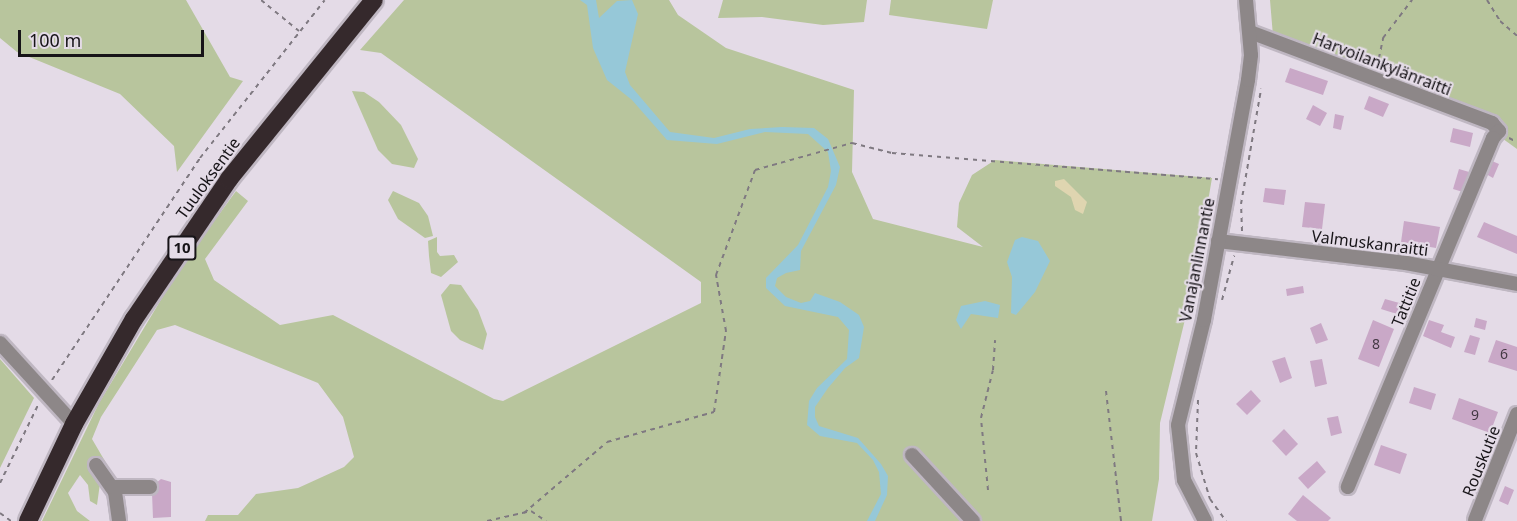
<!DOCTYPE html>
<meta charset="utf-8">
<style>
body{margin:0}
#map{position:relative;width:1517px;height:521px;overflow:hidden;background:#e4dbe7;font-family:"Noto Sans",sans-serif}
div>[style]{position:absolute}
.green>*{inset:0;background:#b8c59d}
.sand>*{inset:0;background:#dfd5b0}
.water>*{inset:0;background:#96c8d8}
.building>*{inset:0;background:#c9a8c7}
.path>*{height:2px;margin-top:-1px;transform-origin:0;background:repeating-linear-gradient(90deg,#7f7981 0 4.5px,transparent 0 9px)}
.roads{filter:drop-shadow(2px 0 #bfb7c2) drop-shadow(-2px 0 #bfb7c2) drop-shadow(0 2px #bfb7c2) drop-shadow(0 -2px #bfb7c2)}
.minor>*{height:14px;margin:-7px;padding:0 7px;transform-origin:7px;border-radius:7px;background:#8d8788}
.highway>*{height:18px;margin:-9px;padding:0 9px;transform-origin:9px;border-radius:9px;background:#35292c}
span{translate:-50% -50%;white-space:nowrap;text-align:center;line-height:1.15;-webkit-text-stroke:4.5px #e4dbe7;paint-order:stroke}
.number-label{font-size:14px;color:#443944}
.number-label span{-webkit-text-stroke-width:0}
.shield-label span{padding:2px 4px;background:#e4dbe7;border:2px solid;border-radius:4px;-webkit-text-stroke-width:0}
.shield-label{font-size:15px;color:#171418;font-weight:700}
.street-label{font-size:16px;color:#171418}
.scale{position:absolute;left:18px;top:30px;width:186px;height:27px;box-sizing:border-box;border:3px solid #171418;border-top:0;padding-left:8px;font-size:18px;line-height:21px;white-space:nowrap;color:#171418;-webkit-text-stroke:4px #e4dbe7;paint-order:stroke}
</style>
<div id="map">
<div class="green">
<div style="clip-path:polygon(0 0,186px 0,230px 77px,243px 81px,177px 172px,174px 146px,120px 94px,17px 52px,0 38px)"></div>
<div style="clip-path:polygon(404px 0,669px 0,678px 15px,726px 48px,854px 90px,852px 172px,873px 219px,983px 247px,957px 227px,959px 203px,972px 175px,995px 160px,1212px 178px,1195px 278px,1160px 423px,1159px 479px,1152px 521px,205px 521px,208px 515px,238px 515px,256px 494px,298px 488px,344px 467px,354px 457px,343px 417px,318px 383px,175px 325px,157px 330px,101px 417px,92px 439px,116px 480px,97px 462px,101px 476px,97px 505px,90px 501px,88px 485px,80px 475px,68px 493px,77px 511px,90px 521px,42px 521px,99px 403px,180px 268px,236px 191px,248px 201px,205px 259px,214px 280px,280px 325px,333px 315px,494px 399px,503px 401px,701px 303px,701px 282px,381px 53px,360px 50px)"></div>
<div style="clip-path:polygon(723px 0,867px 0,864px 22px,823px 25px,762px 17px,718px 18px)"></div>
<div style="clip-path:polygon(891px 0,993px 0,987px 29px,889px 15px)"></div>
<div style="clip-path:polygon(1270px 0,1517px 0,1517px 149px,1499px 136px,1505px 129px,1273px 36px)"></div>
<div style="clip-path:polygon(352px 91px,364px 92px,379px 102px,401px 125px,418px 159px,414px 168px,392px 164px,378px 150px)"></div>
<div style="clip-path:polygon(393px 191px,419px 203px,428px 216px,433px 236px,425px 238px,398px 219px,388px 200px)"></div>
<div style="clip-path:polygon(437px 237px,437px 252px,440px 256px,454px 255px,458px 262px,441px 277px,431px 273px,429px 256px,428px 241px)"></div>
<div style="clip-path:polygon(450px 284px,461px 285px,478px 310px,487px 334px,483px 350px,460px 340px,451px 331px,441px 295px)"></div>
<div style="clip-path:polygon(0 359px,34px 398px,0 468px)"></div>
</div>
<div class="sand">
<div style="clip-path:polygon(1064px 179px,1087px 202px,1083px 214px,1075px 210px,1071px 197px,1055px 186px,1055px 181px)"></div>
</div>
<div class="water">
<div style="clip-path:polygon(580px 0,596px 0,599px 18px,617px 1px,632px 0,638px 14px,625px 72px,630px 85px,670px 132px,714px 138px,750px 129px,782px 127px,814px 128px,828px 139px,840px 167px,836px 185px,801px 251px,800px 270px,786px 273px,777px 278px,775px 286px,786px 297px,801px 303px,810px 301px,815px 293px,840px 302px,859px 315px,864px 327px,859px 358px,845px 368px,828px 388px,815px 407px,815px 417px,819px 426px,858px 438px,881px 464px,888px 476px,887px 495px,875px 521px,867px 521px,881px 494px,879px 472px,873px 460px,857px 443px,820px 436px,807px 425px,809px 401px,817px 388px,847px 359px,849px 330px,838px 317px,785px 306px,766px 288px,766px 278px,798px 245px,828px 187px,831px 171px,828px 152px,808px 134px,765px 132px,717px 144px,667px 140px,632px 100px,607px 80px,593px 48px,587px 5px)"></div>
<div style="clip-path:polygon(1022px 237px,1038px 241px,1050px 261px,1035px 292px,1016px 315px,1011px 313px,1012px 277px,1007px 262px,1015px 240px)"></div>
<div style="clip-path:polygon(985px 301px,1000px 305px,998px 318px,971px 314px,961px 329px,956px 320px,961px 306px)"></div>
</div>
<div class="building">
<div style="clip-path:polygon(1290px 68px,1328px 81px,1323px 95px,1285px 82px)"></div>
<div style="clip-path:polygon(1369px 96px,1389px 104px,1383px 117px,1364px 109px)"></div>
<div style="clip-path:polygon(1313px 105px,1327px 113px,1320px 126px,1306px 119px)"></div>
<div style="clip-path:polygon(1335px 114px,1344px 116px,1341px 130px,1333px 128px)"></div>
<div style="clip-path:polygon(1453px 128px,1473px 133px,1470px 147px,1450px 142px)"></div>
<div style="clip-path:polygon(1492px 161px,1499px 164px,1493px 178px,1486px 174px)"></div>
<div style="clip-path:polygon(1459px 169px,1469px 172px,1463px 192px,1453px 189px)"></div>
<div style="clip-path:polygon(1265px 188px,1286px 190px,1284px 205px,1263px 202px)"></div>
<div style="clip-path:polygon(1305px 202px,1325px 204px,1322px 229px,1302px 227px)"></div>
<div style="clip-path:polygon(1404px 221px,1440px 227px,1436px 248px,1401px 242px)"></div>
<div style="clip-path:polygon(1484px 222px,1517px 236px,1517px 254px,1477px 237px)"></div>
<div style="clip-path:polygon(1303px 286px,1304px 293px,1287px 296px,1286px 289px)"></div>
<div style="clip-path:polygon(1385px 299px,1403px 304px,1400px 315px,1381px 309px)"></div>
<div style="clip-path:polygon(1476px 318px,1487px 321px,1485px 330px,1474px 327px)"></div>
<div style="clip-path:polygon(1373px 320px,1394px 329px,1379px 367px,1358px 359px)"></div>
<div style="clip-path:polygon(1429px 320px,1444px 325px,1441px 332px,1455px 337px,1451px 348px,1423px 336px)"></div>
<div style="clip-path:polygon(1321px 323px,1328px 340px,1316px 344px,1310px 328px)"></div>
<div style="clip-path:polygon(1470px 335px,1480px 338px,1475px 355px,1464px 352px)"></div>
<div style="clip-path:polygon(1496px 340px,1517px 347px,1517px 371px,1488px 362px)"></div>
<div style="clip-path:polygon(1285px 357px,1292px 378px,1280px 383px,1272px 361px)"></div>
<div style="clip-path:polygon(1322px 359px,1327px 384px,1315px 387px,1310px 361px)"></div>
<div style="clip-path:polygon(1414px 387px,1436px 394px,1431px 410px,1409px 403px)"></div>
<div style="clip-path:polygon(1251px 390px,1261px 401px,1247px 415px,1236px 404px)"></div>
<div style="clip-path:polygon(1459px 398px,1498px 412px,1490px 433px,1452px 419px)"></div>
<div style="clip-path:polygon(1338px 416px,1342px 433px,1331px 436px,1327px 418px)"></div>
<div style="clip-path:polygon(1284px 429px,1298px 444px,1286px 456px,1272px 441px)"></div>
<div style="clip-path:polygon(1381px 445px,1407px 454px,1400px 474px,1374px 465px)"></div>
<div style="clip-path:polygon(1317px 461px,1326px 472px,1308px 489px,1298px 478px)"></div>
<div style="clip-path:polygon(161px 479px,171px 482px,171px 517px,153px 518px,152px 493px,156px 493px,156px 483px)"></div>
<div style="clip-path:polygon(1505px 486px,1514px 490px,1508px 505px,1499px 501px)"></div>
<div style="clip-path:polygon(1303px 495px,1331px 518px,1328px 521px,1297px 521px,1288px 514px)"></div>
</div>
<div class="path">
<div style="left:261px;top:0;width:49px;rotate:39.2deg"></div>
<div style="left:1487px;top:0;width:25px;rotate:58deg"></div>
<div style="left:1500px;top:21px;width:23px;rotate:41deg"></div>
<div style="left:1377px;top:67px;width:30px;rotate:-78deg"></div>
<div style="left:1383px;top:38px;width:48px;rotate:-52.7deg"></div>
<div style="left:1509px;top:138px;width:9px;rotate:27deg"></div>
<div style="left:1242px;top:231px;width:27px;rotate:-92deg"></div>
<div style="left:1241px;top:204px;width:117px;rotate:-80.1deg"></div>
<div style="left:1222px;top:300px;width:46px;rotate:-74.7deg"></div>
<div style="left:52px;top:380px;width:267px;rotate:-56.3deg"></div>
<div style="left:200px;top:158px;width:201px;rotate:-51.7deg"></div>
<div style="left:1106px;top:391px;width:131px;rotate:83.4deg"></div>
<div style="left:1198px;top:400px;width:53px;rotate:92.2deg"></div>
<div style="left:1196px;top:453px;width:48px;rotate:73.1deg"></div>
<div style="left:1210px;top:499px;width:27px;rotate:54deg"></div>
<div style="left:0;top:483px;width:89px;rotate:-64deg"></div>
<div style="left:988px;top:490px;width:72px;rotate:-95.6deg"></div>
<div style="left:981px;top:418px;width:49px;rotate:-76deg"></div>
<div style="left:993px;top:370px;width:30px;rotate:-86deg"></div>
<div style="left:0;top:513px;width:14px;rotate:36deg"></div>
<div style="left:524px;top:513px;width:109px;rotate:-40.5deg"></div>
<div style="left:607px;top:442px;width:111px;rotate:-15.7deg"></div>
<div style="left:714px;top:412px;width:82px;rotate:-81.6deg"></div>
<div style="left:726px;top:331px;width:57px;rotate:-100.1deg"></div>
<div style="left:716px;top:275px;width:112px;rotate:-69.6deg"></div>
<div style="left:755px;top:170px;width:101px;rotate:-15.6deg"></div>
<div style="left:852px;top:143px;width:41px;rotate:14deg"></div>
<div style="left:892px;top:153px;width:327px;rotate:4.6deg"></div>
<div style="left:487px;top:521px;width:45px;rotate:-12.8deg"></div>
<div style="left:531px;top:511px;width:18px;rotate:34deg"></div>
</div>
<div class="roads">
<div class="minor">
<div style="left:1250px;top:32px;width:259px;rotate:20.6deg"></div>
<div style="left:1492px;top:123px;width:11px;rotate:49deg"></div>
<div style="left:1499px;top:131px;width:9px;rotate:131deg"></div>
<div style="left:1493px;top:138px;width:378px;rotate:112.6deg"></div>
<div style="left:1218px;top:241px;width:189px;rotate:6.7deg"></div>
<div style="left:1406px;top:263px;width:113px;rotate:10.7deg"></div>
<div style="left:0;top:343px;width:110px;rotate:47.6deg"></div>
<div style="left:912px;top:455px;width:90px;rotate:47.3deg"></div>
<div style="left:96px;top:465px;width:33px;rotate:55deg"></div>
<div style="left:115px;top:492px;width:29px;rotate:82deg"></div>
<div style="left:112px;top:487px;width:38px"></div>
<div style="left:1475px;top:520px;width:114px;rotate:-68.4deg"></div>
<div style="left:1205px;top:521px;width:46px;rotate:-117.1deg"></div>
<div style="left:1184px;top:480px;width:55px;rotate:-96.2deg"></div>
<div style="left:1178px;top:425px;width:108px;rotate:-76.1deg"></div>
<div style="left:1204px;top:320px;width:244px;rotate:-79.6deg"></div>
<div style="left:1248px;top:80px;width:25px;rotate:-83deg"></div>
<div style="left:1251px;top:55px;width:55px;rotate:-95.2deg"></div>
</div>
<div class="highway">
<div style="left:28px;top:521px;width:107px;rotate:-64.6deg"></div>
<div style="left:74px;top:424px;width:121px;rotate:-60.3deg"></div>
<div style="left:134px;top:319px;width:169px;rotate:-55.8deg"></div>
<div style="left:229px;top:179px;width:230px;rotate:-51deg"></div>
</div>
</div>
<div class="number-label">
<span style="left:1376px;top:344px">8</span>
<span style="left:1504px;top:354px">6</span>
<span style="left:1475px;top:415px">9</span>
</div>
<div class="shield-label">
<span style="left:182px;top:248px">10</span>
</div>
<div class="street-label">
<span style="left:1382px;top:64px;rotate:21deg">Harvoilankylänraitti</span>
<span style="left:208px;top:178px;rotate:-54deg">Tuuloksentie</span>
<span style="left:1370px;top:243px;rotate:7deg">Valmuskanraitti</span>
<span style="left:1197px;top:260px;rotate:-79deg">Vanajanlinnantie</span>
<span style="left:1406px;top:302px;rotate:-68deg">Tattitie</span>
<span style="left:1481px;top:461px;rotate:-68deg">Rouskutie</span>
</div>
<div class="scale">100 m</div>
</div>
